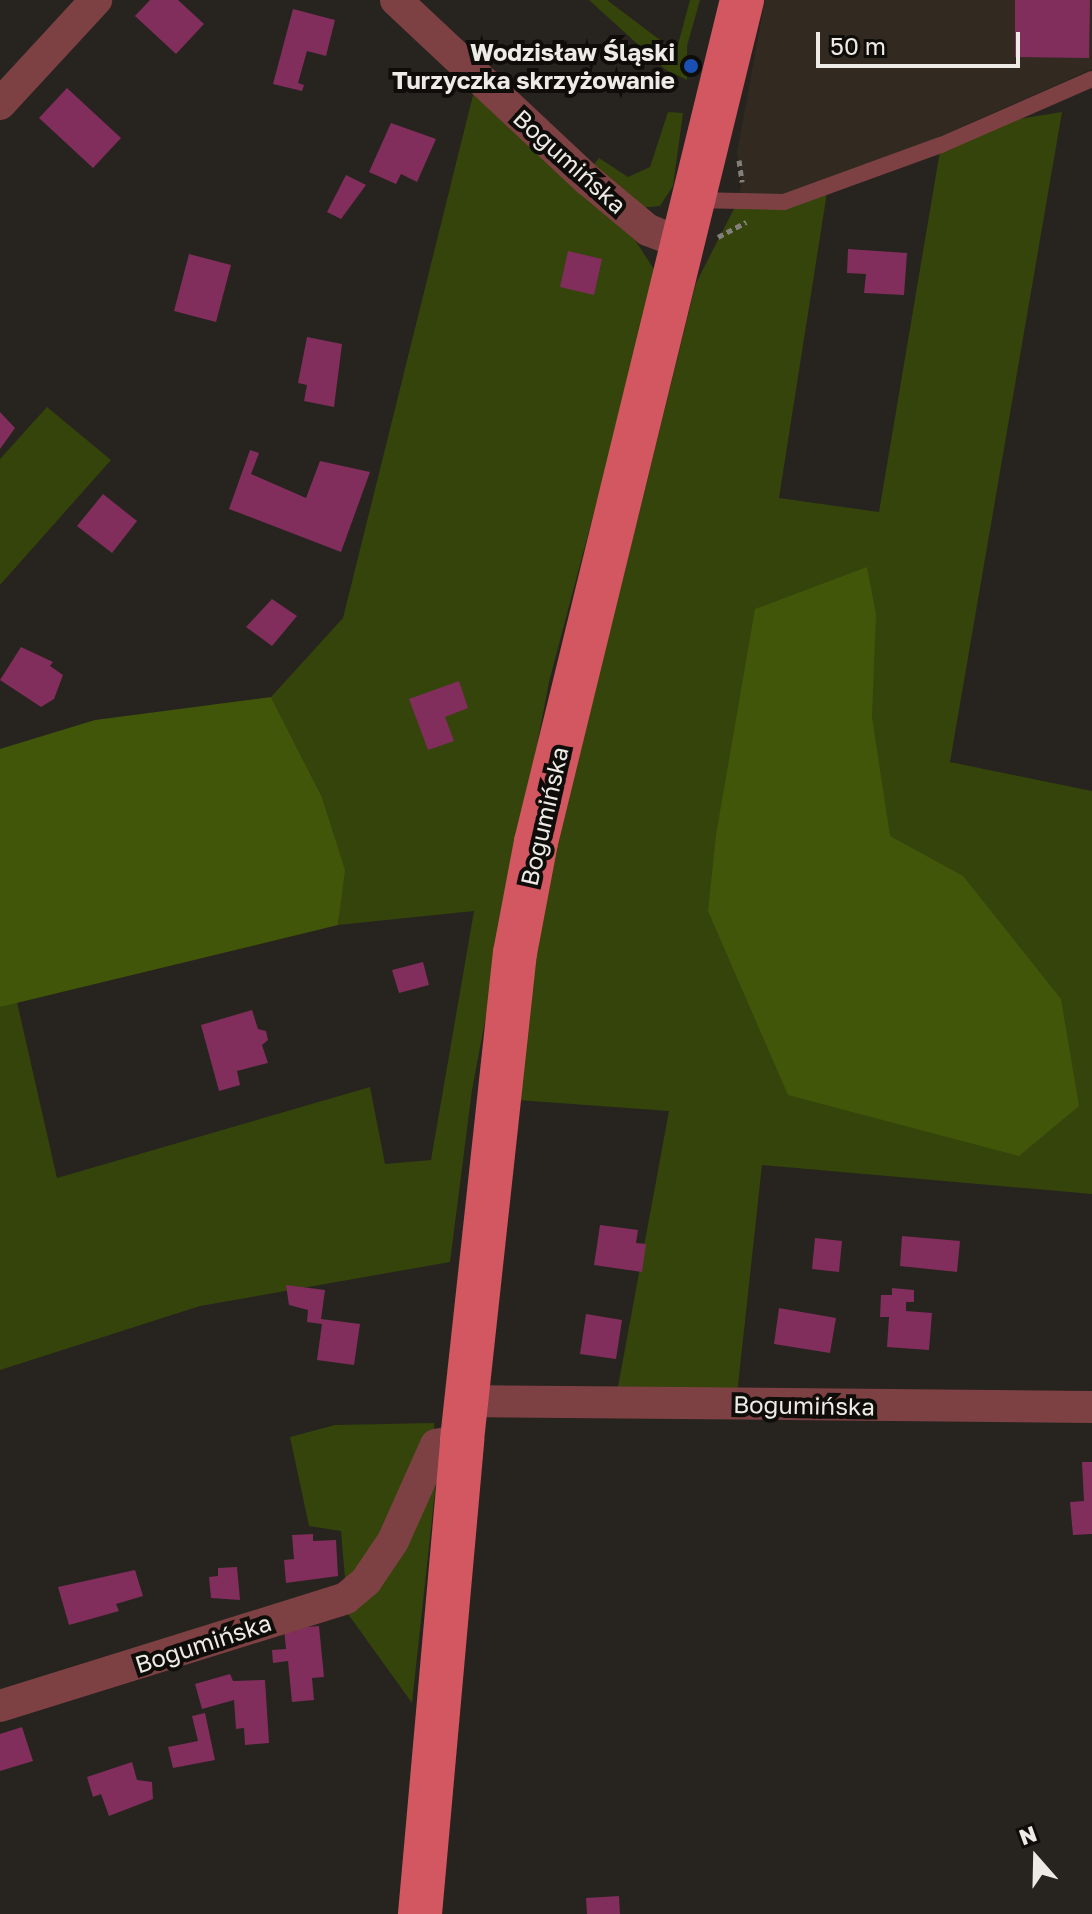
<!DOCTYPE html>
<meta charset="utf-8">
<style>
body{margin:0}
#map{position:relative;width:1092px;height:1914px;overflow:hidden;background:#27231e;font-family:"Golos Text",sans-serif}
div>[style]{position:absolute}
.built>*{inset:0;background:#322a20}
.green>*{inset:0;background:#34440b}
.forest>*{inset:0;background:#425609}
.building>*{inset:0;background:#812e5c}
.path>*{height:5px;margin-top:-2.5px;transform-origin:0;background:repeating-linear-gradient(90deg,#827f7a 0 6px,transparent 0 10px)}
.service>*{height:16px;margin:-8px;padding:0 8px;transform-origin:8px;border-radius:8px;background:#7d4143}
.minor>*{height:32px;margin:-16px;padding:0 16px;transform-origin:16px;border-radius:16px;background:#7d4143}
.primary>*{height:44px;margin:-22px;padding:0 22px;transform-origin:22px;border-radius:22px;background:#d35761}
.dots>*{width:22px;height:22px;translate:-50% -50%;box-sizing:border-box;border:4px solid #0e0d0a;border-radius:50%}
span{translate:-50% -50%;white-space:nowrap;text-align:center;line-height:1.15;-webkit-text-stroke:8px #0e0d0a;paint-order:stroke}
.poi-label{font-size:24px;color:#eeebe7;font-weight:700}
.right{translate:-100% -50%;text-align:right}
.street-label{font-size:24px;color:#eeebe7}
.north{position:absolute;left:996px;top:1818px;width:80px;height:80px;-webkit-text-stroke:6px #0e0d0a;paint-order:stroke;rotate:340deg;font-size:22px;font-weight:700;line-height:32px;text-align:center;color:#eeebe7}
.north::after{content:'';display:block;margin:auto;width:28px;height:36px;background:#eeebe7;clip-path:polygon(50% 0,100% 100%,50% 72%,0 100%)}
.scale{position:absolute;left:816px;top:32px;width:204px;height:36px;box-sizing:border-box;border:4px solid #eeebe7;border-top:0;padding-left:10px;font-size:24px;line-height:28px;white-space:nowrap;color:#eeebe7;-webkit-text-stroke:6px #0e0d0a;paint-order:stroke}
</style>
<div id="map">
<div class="built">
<div style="clip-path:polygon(765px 0,1092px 0,1092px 69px,828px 186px,738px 201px,742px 181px,737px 153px)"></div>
</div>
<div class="green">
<div style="clip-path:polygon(589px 0,607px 0,676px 52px,690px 0,700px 0,687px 46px,687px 80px,666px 70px)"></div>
<div style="clip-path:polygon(474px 91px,635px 240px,657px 274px,549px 682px,472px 1090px,450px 1262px,200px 1306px,0 1370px,0 1007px,17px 1002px,57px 1178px,370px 1087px,385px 1164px,431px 1160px,474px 911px,338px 925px,344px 869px,322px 797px,271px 697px,343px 618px)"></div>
<div style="clip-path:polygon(668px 112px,683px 113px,673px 186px,660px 206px,638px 208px,591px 168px,599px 158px,628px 177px,650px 167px)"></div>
<div style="clip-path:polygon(1062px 112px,950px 762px,1092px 791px,1092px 1194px,762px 1165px,736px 1404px,615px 1403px,669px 1111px,517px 1100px,531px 965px,555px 852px,696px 283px,738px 201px,828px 186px,779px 498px,879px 512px,941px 145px,995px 123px)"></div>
<div style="clip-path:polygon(47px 407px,111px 460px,0 585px,0 459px)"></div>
<div style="clip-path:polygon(434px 1423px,437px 1473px,412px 1703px,348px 1614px,341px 1531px,309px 1526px,290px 1437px,335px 1425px)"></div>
</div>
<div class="forest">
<div style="clip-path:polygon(867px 567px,876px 614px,872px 717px,890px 836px,963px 876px,1061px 999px,1079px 1106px,1019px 1156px,788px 1095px,708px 911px,716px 835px,755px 609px)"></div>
<div style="clip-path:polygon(271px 697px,322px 797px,345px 870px,338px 925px,0 1007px,0 749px,95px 720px)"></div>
</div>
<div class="building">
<div style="clip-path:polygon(150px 0,178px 0,204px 24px,176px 54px,135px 16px)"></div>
<div style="clip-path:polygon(1015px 0,1090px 0,1089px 58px,1015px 57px)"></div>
<div style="clip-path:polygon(293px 9px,335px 20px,326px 56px,307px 51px,298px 83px,304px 85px,302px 91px,273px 84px)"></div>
<div style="clip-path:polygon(67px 88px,121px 138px,93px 168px,39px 118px)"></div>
<div style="clip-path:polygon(391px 123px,436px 139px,417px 182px,401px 174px,396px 184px,369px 172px)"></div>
<div style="clip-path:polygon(346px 175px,366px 185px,341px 219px,327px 212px)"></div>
<div style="clip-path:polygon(848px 249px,907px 253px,904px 295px,864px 293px,866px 274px,847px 273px)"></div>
<div style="clip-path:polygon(568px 251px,602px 259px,594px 295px,560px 287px)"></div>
<div style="clip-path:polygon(189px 254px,231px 265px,216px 322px,174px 311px)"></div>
<div style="clip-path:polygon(307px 337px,342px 344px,334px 407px,304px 401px,307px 385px,298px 383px)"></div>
<div style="clip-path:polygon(0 412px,15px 428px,0 449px)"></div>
<div style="clip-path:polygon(250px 450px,259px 453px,251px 474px,306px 498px,320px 461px,370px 472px,341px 552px,229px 509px)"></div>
<div style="clip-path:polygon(103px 494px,137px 521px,112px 553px,77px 526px)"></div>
<div style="clip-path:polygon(272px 599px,297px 616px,272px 646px,246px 627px)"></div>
<div style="clip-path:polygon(21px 647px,53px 662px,50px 666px,63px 675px,54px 699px,41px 707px,0 680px)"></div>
<div style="clip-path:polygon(459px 681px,468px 708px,445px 717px,454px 741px,428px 750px,409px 699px)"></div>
<div style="clip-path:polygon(423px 962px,429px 985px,399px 993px,392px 970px)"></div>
<div style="clip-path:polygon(252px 1010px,258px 1029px,266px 1031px,268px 1040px,262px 1045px,268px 1063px,237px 1071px,240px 1085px,219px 1091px,201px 1025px)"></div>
<div style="clip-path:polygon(600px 1225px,638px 1230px,636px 1243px,646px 1244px,642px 1272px,594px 1265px)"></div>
<div style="clip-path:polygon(902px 1236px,960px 1241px,957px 1272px,900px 1266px)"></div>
<div style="clip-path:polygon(815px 1238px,842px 1241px,839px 1272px,812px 1269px)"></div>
<div style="clip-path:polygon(286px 1285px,325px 1290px,321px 1319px,360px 1324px,354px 1365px,317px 1360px,322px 1324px,307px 1322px,308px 1310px,289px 1305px)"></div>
<div style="clip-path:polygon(892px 1288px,914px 1290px,914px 1302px,906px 1302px,906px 1311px,932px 1313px,929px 1350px,887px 1347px,889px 1317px,880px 1317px,881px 1295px,892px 1295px)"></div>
<div style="clip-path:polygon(779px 1308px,836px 1318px,830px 1353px,774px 1344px)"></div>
<div style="clip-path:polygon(586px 1314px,622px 1320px,616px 1359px,580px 1354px)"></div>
<div style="clip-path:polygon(1082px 1462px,1092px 1462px,1092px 1534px,1073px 1535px,1070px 1502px,1084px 1501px)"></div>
<div style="clip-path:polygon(313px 1534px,313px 1541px,336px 1540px,338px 1576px,286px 1583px,284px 1560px,294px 1559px,292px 1535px)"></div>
<div style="clip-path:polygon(237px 1567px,240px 1600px,211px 1598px,209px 1577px,218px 1576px,218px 1568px)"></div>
<div style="clip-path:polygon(135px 1570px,143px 1596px,116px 1604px,119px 1611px,69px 1625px,58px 1587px)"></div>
<div style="clip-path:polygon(319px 1626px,324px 1677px,312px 1678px,314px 1700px,292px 1702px,288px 1661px,273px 1663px,272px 1650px,286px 1649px,284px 1629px)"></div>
<div style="clip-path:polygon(230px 1674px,233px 1681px,265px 1680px,269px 1743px,245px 1745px,244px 1728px,236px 1729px,234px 1700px,202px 1709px,195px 1684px)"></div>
<div style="clip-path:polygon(205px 1713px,215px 1760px,173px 1768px,168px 1747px,198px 1741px,192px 1716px)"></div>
<div style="clip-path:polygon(22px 1727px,33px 1761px,0 1771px,0 1734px)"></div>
<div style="clip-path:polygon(132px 1762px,137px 1780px,152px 1782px,153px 1799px,109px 1816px,101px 1794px,93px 1797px,87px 1777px)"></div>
<div style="clip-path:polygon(619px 1896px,620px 1914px,587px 1914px,586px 1898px)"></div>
</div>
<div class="path">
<div style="left:739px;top:160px;width:22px;rotate:82deg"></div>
<div style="left:718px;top:237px;width:32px;rotate:-28deg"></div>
</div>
<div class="service">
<div style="left:694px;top:200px;width:90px;rotate:1.3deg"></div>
<div style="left:784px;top:202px;width:167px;rotate:-20deg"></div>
<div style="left:941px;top:145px;width:165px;rotate:-23.6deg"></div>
</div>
<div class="minor">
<div style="left:396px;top:0;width:263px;rotate:43.2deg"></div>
<div style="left:588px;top:180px;width:78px;rotate:39.8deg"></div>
<div style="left:648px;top:230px;width:36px;rotate:21deg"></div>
<div style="left:0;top:104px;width:142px;rotate:-47.3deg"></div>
<div style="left:468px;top:1401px;width:624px;rotate:0.55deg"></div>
<div style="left:0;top:1706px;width:362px;rotate:-17.3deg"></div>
<div style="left:346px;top:1598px;width:26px;rotate:-40deg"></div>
<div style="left:366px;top:1581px;width:48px;rotate:-56deg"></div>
<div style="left:393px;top:1541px;width:105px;rotate:-65.9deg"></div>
<div style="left:436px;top:1445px;width:26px;rotate:-11deg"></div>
</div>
<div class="primary">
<div style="left:420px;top:1914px;width:476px;rotate:-84.9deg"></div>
<div style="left:462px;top:1440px;width:490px;rotate:-83.8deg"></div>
<div style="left:515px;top:953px;width:113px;rotate:-79.3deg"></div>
<div style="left:536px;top:842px;width:867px;rotate:-76.25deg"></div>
</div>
<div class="dots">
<div style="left:691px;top:66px;background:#1a4fb4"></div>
</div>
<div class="poi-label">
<span class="right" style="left:675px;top:66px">Wodzisław Śląski<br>Turzyczka skrzyżowanie</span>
</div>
<div class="street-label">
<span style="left:570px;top:161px;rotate:42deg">Bogumińska</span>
<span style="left:544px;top:816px;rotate:-77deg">Bogumińska</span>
<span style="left:804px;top:1405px;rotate:1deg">Bogumińska</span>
<span style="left:203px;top:1643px;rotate:-18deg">Bogumińska</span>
</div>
<div class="north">N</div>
<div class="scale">50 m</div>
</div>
